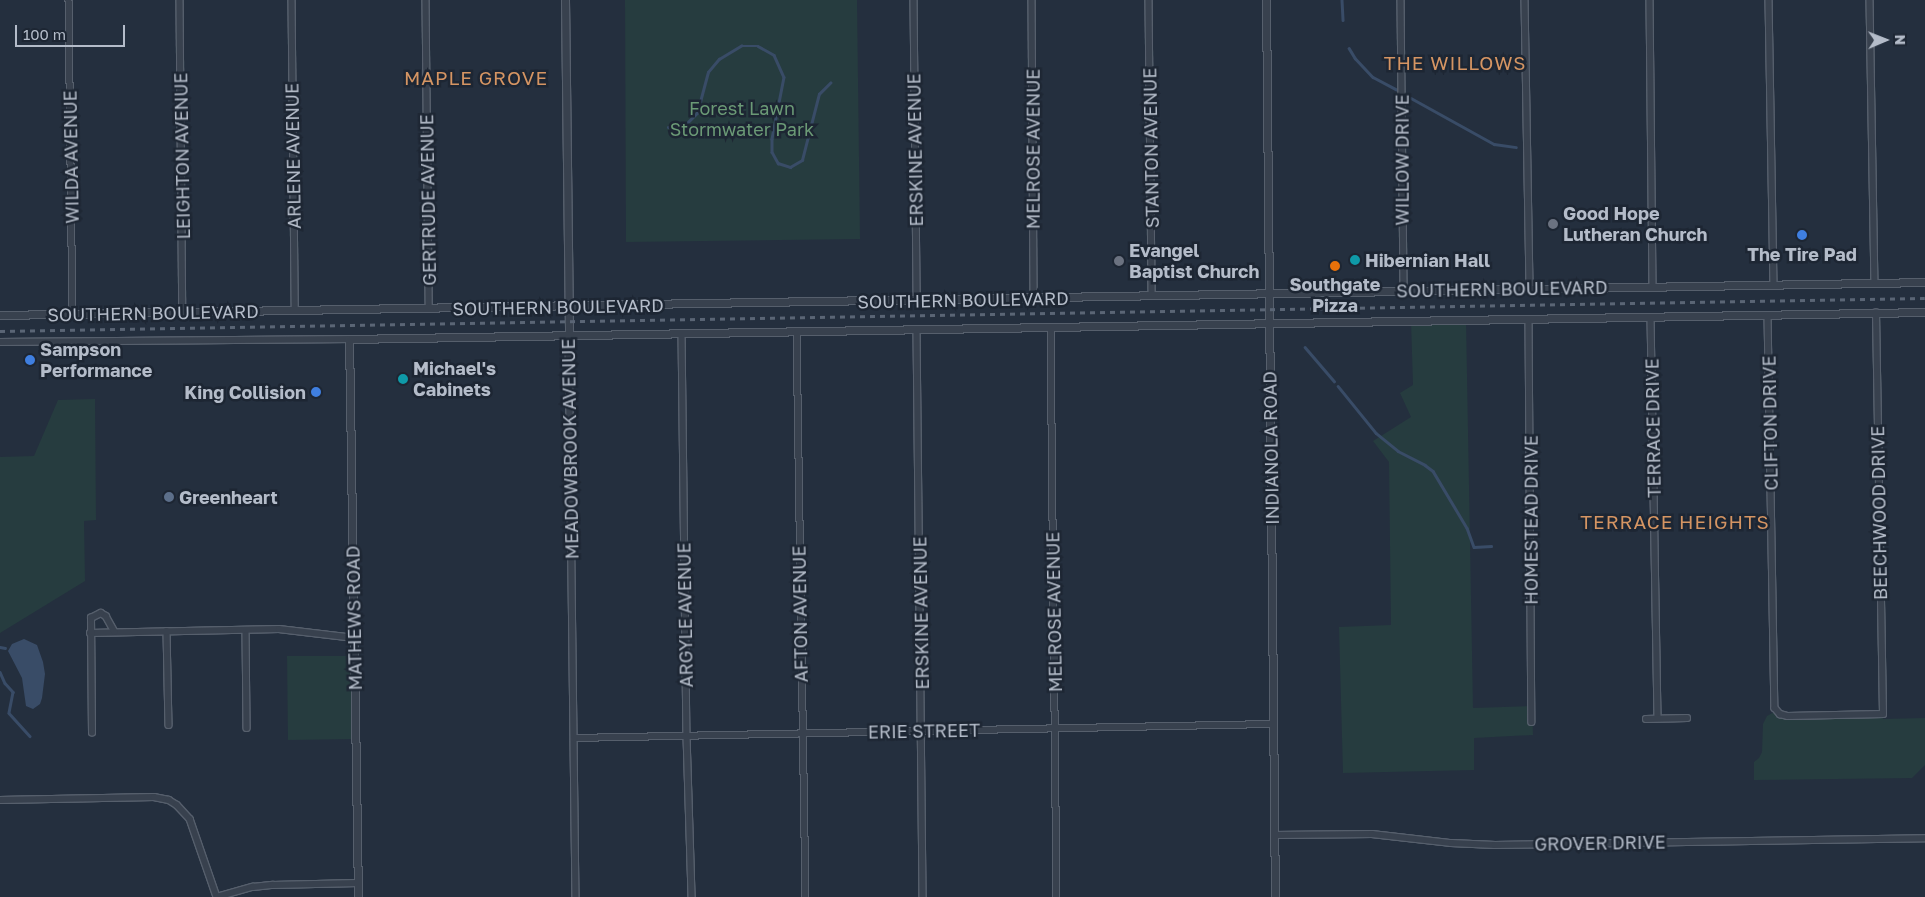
<!DOCTYPE html>
<style>
body{margin:0}
#map{position:relative;width:1925px;height:897px;overflow:hidden;background:#242f3e;font-family:"Golos Text",sans-serif}
div>[style]{position:absolute}
.green>*{inset:0;background:#263c3f}
.water>*{inset:0;background:#394c67}
.stream>*{height:2.5px;margin:-1.25px;padding:0 1.25px;transform-origin:1.25px;border-radius:1.25px;background:#394c67}
.roads{filter:drop-shadow(1px 0 #565f6c) drop-shadow(-1px 0 #565f6c) drop-shadow(0 1px #565f6c) drop-shadow(0 -1px #565f6c)}
.minor>*{height:5.5px;margin:-2.75px;padding:0 2.75px;transform-origin:2.75px;border-radius:2.75px;background:#38414e}
.tertiary>*{height:7px;margin:-3.5px;padding:0 3.5px;transform-origin:3.5px;border-radius:3.5px;background:#38414e}
.rail>*{height:2.5px;margin-top:-1.25px;transform-origin:0;background:repeating-linear-gradient(90deg,#5a6575 0 5px,transparent 0 10px)}
.dots>*{width:14px;height:14px;translate:-50% -50%;box-sizing:border-box;border:2px solid #1d2633;border-radius:50%}
span{translate:-50% -50%;white-space:nowrap;text-align:center;line-height:1.15;-webkit-text-stroke:5px #1d2633;paint-order:stroke}
.park-label{font-size:18px;color:#6b9a76}
.street-label{font-size:18px;color:#b4bcc9}
.poi-label{font-size:18px;color:#b4bcc9;font-weight:700}
.left{translate:0 -50%;text-align:left}
.right{translate:-100% -50%;text-align:right}
.neighbourhood-label{font-size:19px;color:#d59563;letter-spacing:1px}
.north{position:absolute;left:1860px;top:15px;width:50px;height:50px;-webkit-text-stroke:4px #1d2633;paint-order:stroke;rotate:89deg;font-size:14px;font-weight:700;line-height:20px;text-align:center;color:#b4bcc9}
.north::after{content:'';display:block;margin:auto;width:18px;height:22px;background:#b4bcc9;clip-path:polygon(50% 0,100% 100%,50% 72%,0 100%)}
.scale{position:absolute;left:15px;top:25px;width:110px;height:22px;box-sizing:border-box;border:2px solid #b4bcc9;border-top:0;padding-left:6px;font-size:15px;line-height:18px;white-space:nowrap;color:#b4bcc9;-webkit-text-stroke:4px #1d2633;paint-order:stroke}
</style>
<div id="map">
<div class="green">
<div style="clip-path:polygon(625px 0,857px 0,860px 239px,626px 242px)"></div>
<div style="clip-path:polygon(1466px 320px,1473px 708px,1532px 706px,1533px 735px,1474px 738px,1474px 770px,1343px 773px,1339px 627px,1391px 625px,1389px 462px,1373px 441px,1411px 417px,1400px 393px,1413px 385px,1411px 321px)"></div>
<div style="clip-path:polygon(95px 399px,96px 520px,84px 521px,85px 581px,0 633px,0 457px,34px 456px,58px 400px)"></div>
<div style="clip-path:polygon(287px 656px,354px 656px,356px 739px,288px 740px)"></div>
<div style="clip-path:polygon(1776px 711px,1780px 714px,1883px 714px,1883px 719px,1925px 718px,1925px 765px,1912px 778px,1754px 780px,1754px 762px,1759px 758px,1762px 752px,1763px 724px,1767px 716px)"></div>
</div>
<div class="water">
<div style="clip-path:polygon(24px 639px,37px 645px,43px 662px,45px 674px,42px 698px,40px 704px,33px 709px,26px 706px,22px 678px,8px 651px,12px 644px)"></div>
</div>
<div class="stream">
<div style="left:1342px;top:0;width:20px;rotate:87deg"></div>
<div style="left:1349px;top:48px;width:12px;rotate:59deg"></div>
<div style="left:1355px;top:58px;width:26px;rotate:47deg"></div>
<div style="left:1373px;top:77px;width:26px;rotate:28deg"></div>
<div style="left:1411px;top:98px;width:95px;rotate:29deg"></div>
<div style="left:1494px;top:144px;width:22px;rotate:8deg"></div>
<div style="left:668px;top:127px;width:18px;rotate:-9deg"></div>
<div style="left:686px;top:124px;width:16px;rotate:-45deg"></div>
<div style="left:697px;top:113px;width:42px;rotate:-75deg"></div>
<div style="left:708px;top:72px;width:17px;rotate:-50deg"></div>
<div style="left:719px;top:59px;width:26px;rotate:-31deg"></div>
<div style="left:741px;top:46px;width:17px"></div>
<div style="left:758px;top:46px;width:18px;rotate:29deg"></div>
<div style="left:774px;top:55px;width:24px;rotate:66deg"></div>
<div style="left:784px;top:77px;width:63px;rotate:101deg"></div>
<div style="left:772px;top:139px;width:13px;rotate:90deg"></div>
<div style="left:772px;top:152px;width:13px;rotate:61deg"></div>
<div style="left:778px;top:163px;width:13px;rotate:18deg"></div>
<div style="left:790px;top:167px;width:14px;rotate:-30deg"></div>
<div style="left:802px;top:160px;width:68px;rotate:-75.6deg"></div>
<div style="left:819px;top:94px;width:16px;rotate:-45deg"></div>
<div style="left:1305px;top:347px;width:45px;rotate:49.5deg"></div>
<div style="left:1338px;top:386px;width:60px;rotate:51deg"></div>
<div style="left:1376px;top:433px;width:28px;rotate:39deg"></div>
<div style="left:1398px;top:451px;width:30px;rotate:27deg"></div>
<div style="left:1425px;top:465px;width:10px;rotate:37deg"></div>
<div style="left:1433px;top:471px;width:66px;rotate:59.2deg"></div>
<div style="left:1467px;top:528px;width:20px;rotate:70deg"></div>
<div style="left:1474px;top:547px;width:17px;rotate:-3deg"></div>
<div style="left:0;top:647px;width:5px;rotate:11deg"></div>
<div style="left:0;top:672px;width:12px;rotate:66deg"></div>
<div style="left:5px;top:683px;width:12px;rotate:48deg"></div>
<div style="left:13px;top:692px;width:21px;rotate:101deg"></div>
<div style="left:9px;top:713px;width:31px;rotate:48deg"></div>
</div>
<div class="roads">
<div class="minor">
<div style="left:69px;top:0;width:314px;rotate:89.3deg"></div>
<div style="left:180px;top:0;width:313px;rotate:89.5deg"></div>
<div style="left:292px;top:0;width:311px;rotate:89.4deg"></div>
<div style="left:426px;top:0;width:309px;rotate:89.4deg"></div>
<div style="left:914px;top:0;width:301px;rotate:89.4deg"></div>
<div style="left:1032px;top:0;width:299px;rotate:89.6deg"></div>
<div style="left:1149px;top:0;width:296px;rotate:89.4deg"></div>
<div style="left:1401px;top:0;width:291px;rotate:89.4deg"></div>
<div style="left:1525px;top:0;width:289px;rotate:89deg"></div>
<div style="left:1650px;top:0;width:287px;rotate:89.4deg"></div>
<div style="left:1769px;top:0;width:285px;rotate:89deg"></div>
<div style="left:1870px;top:0;width:283px;rotate:89deg"></div>
<div style="left:1768px;top:315px;width:393px;rotate:89deg"></div>
<div style="left:1775px;top:708px;width:8px;rotate:50deg"></div>
<div style="left:1780px;top:714px;width:8px;rotate:14deg"></div>
<div style="left:1788px;top:716px;width:95px;rotate:-1.2deg"></div>
<div style="left:1883px;top:714px;width:401px;rotate:-91deg"></div>
<div style="left:1651px;top:317px;width:401px;rotate:89deg"></div>
<div style="left:1529px;top:319px;width:403px;rotate:89.6deg"></div>
<div style="left:1051px;top:328px;width:569px;rotate:89.4deg"></div>
<div style="left:917px;top:330px;width:567px;rotate:89.39deg"></div>
<div style="left:797px;top:332px;width:565px;rotate:89.09deg"></div>
<div style="left:682px;top:333px;width:403px;rotate:89.3deg"></div>
<div style="left:687px;top:736px;width:161px;rotate:88.2deg"></div>
<div style="left:569px;top:335px;width:562px;rotate:89.29deg"></div>
<div style="left:0;top:342px;width:349px;rotate:-0.5deg"></div>
<div style="left:246px;top:630px;width:98px;rotate:89.4deg"></div>
<div style="left:167px;top:631px;width:94px;rotate:88.8deg"></div>
<div style="left:90px;top:633px;width:189px;rotate:-1.2deg"></div>
<div style="left:279px;top:629px;width:76px;rotate:6.8deg"></div>
<div style="left:1646px;top:719px;width:41px;rotate:-1.4deg"></div>
<div style="left:92px;top:733px;width:115px;rotate:-90.5deg"></div>
<div style="left:91px;top:618px;width:11px;rotate:-27deg"></div>
<div style="left:101px;top:613px;width:6px;rotate:31deg"></div>
<div style="left:106px;top:616px;width:18px;rotate:61deg"></div>
<div style="left:574px;top:738px;width:700px;rotate:-1.15deg"></div>
<div style="left:0;top:800px;width:154px;rotate:-1.1deg"></div>
<div style="left:154px;top:797px;width:15px;rotate:11deg"></div>
<div style="left:169px;top:800px;width:9px;rotate:32deg"></div>
<div style="left:177px;top:805px;width:19px;rotate:47deg"></div>
<div style="left:190px;top:819px;width:83px;rotate:70.9deg"></div>
<div style="left:1275px;top:835px;width:97px;rotate:-0.6deg"></div>
<div style="left:1372px;top:834px;width:80px;rotate:6.5deg"></div>
<div style="left:1451px;top:843px;width:44px;rotate:2.6deg"></div>
<div style="left:1495px;top:845px;width:430px;rotate:-0.9deg"></div>
<div style="left:217px;top:897px;width:37px;rotate:-16deg"></div>
<div style="left:253px;top:887px;width:20px;rotate:-6deg"></div>
<div style="left:273px;top:885px;width:85px;rotate:-1.3deg"></div>
</div>
<div class="tertiary">
<div style="left:565px;top:0;width:335px;rotate:89.3deg"></div>
<div style="left:1266px;top:0;width:897px;rotate:89.43deg"></div>
<div style="left:0;top:315px;width:1925px;rotate:-0.98deg"></div>
<div style="left:358px;top:897px;width:558px;rotate:-90.92deg"></div>
<div style="left:349px;top:339px;width:1576px;rotate:-0.98deg"></div>
</div>
</div>
<div class="rail">
<div style="left:0;top:331px;width:1925px;rotate:-0.98deg"></div>
</div>
<div class="dots">
<div style="left:1553px;top:224px;background:#6b7280"></div>
<div style="left:1802px;top:235px;background:#3f7fe0"></div>
<div style="left:1355px;top:260px;background:#0f9aa8"></div>
<div style="left:1119px;top:261px;background:#6b7280"></div>
<div style="left:1335px;top:266px;background:#e8710a"></div>
<div style="left:30px;top:360px;background:#3f7fe0"></div>
<div style="left:403px;top:379px;background:#0f9aa8"></div>
<div style="left:316px;top:392px;background:#3f7fe0"></div>
<div style="left:169px;top:497px;background:#5c6f8a"></div>
</div>
<div class="park-label">
<span style="left:742px;top:119px">Forest Lawn<br>Stormwater Park</span>
</div>
<div class="street-label">
<span style="left:1151px;top:148px;rotate:-91deg">STANTON AVENUE</span>
<span style="left:1033px;top:149px;rotate:-90deg">MELROSE AVENUE</span>
<span style="left:915px;top:150px;rotate:-91deg">ERSKINE AVENUE</span>
<span style="left:182px;top:156px;rotate:-91deg">LEIGHTON AVENUE</span>
<span style="left:293px;top:156px;rotate:-91deg">ARLENE AVENUE</span>
<span style="left:71px;top:157px;rotate:-91deg">WILDA AVENUE</span>
<span style="left:1402px;top:160px;rotate:-90deg">WILLOW DRIVE</span>
<span style="left:428px;top:200px;rotate:-91deg">GERTRUDE AVENUE</span>
<span style="left:1502px;top:289px;rotate:-1deg">SOUTHERN BOULEVARD</span>
<span style="left:963px;top:300px;rotate:-1deg">SOUTHERN BOULEVARD</span>
<span style="left:558px;top:307px;rotate:-1deg">SOUTHERN BOULEVARD</span>
<span style="left:153px;top:313px;rotate:-1deg">SOUTHERN BOULEVARD</span>
<span style="left:1770px;top:423px;rotate:-91deg">CLIFTON DRIVE</span>
<span style="left:1653px;top:428px;rotate:-91deg">TERRACE DRIVE</span>
<span style="left:1271px;top:448px;rotate:-91deg">INDIANOLA ROAD</span>
<span style="left:570px;top:449px;rotate:-91deg">MEADOWBROOK AVENUE</span>
<span style="left:1879px;top:513px;rotate:-91deg">BEECHWOOD DRIVE</span>
<span style="left:1531px;top:520px;rotate:-90deg">HOMESTEAD DRIVE</span>
<span style="left:1054px;top:612px;rotate:-91deg">MELROSE AVENUE</span>
<span style="left:921px;top:613px;rotate:-91deg">ERSKINE AVENUE</span>
<span style="left:800px;top:614px;rotate:-91deg">AFTON AVENUE</span>
<span style="left:685px;top:615px;rotate:-91deg">ARGYLE AVENUE</span>
<span style="left:354px;top:618px;rotate:-91deg">MATHEWS ROAD</span>
<span style="left:924px;top:731px;rotate:-1deg">ERIE STREET</span>
<span style="left:1600px;top:843px;rotate:-1deg">GROVER DRIVE</span>
</div>
<div class="poi-label">
<span class="left" style="left:1563px;top:224px">Good Hope<br>Lutheran Church</span>
<span class="left" style="left:1129px;top:261px">Evangel<br>Baptist Church</span>
<span style="left:1802px;top:254px">The Tire Pad</span>
<span class="left" style="left:1365px;top:260px">Hibernian Hall</span>
<span style="left:1335px;top:295px">Southgate<br>Pizza</span>
<span class="left" style="left:40px;top:360px">Sampson<br>Performance</span>
<span class="left" style="left:413px;top:379px">Michael's<br>Cabinets</span>
<span class="right" style="left:306px;top:392px">King Collision</span>
<span class="left" style="left:179px;top:497px">Greenheart</span>
</div>
<div class="neighbourhood-label">
<span style="left:1455px;top:63px">THE WILLOWS</span>
<span style="left:476px;top:78px">MAPLE GROVE</span>
<span style="left:1675px;top:522px">TERRACE HEIGHTS</span>
</div>
<div class="north">N</div>
<div class="scale">100 m</div>
</div>
